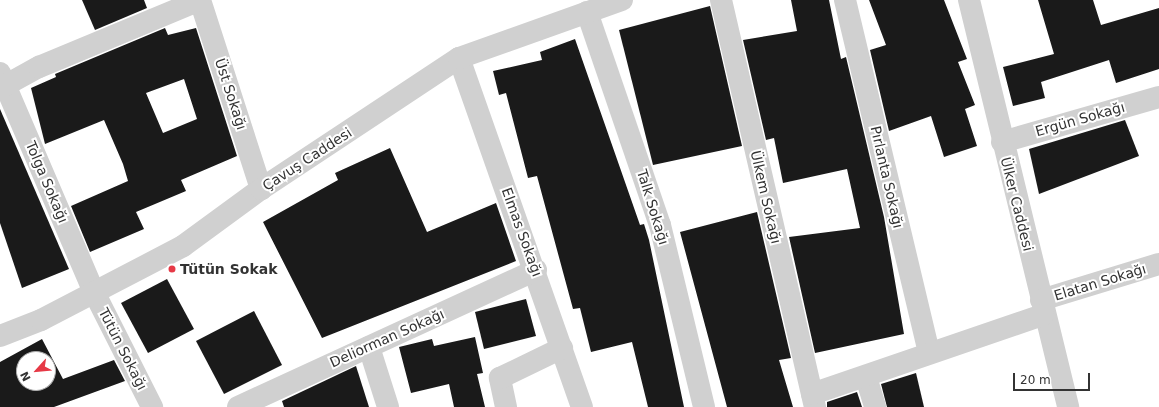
<!DOCTYPE html>
<meta charset="utf-8">
<style>
body{margin:0}
#map{position:relative;width:1159px;height:407px;overflow:hidden;background:#fff;font-family:"DejaVu Sans",sans-serif}
div>[style]{position:absolute}
.building>*{inset:0;background:#1a1a1a}
.minor>*{height:22px;margin:-11px;padding:0 11px;transform-origin:11px;border-radius:11px;background:#d0d0d0}
.dots>*{width:11px;height:11px;translate:-50% -50%;box-sizing:border-box;border:2px solid #fff;border-radius:50%}
span{translate:-50% -50%;white-space:nowrap;text-align:center;line-height:1.15;-webkit-text-stroke:4px #fff;paint-order:stroke}
.street-label{font-size:14px;color:#333}
.poi-label{font-size:14px;color:#333;font-weight:700}
.left{translate:0 -50%;text-align:left}
.north{position:absolute;left:16px;top:351px;width:40px;height:40px;box-sizing:border-box;background:#fff;border:1px solid #adadad;border-radius:50%;rotate:243deg;font-size:11px;font-weight:700;line-height:16px;text-align:center;color:#333}
.north::after{content:'';display:block;margin:auto;width:14px;height:18px;background:#e63946;clip-path:polygon(50% 0,100% 100%,50% 72%,0 100%)}
.scale{position:absolute;left:1013px;top:373px;width:77px;height:18px;box-sizing:border-box;border:2px solid #333;border-top:0;padding-left:5px;font-size:12px;line-height:14px;white-space:nowrap;color:#333;-webkit-text-stroke:3px #fff;paint-order:stroke}
</style>
<div id="map">
<div class="building">
<div style="clip-path:polygon(82px 0,144px 0,147px 8px,95px 30px)"></div>
<div style="clip-path:polygon(791px 0,829px 0,841px 59px,846px 57px,884px 217px,904px 334px,815px 353px,789px 237px,860px 228px,847px 169px,783px 183px,774px 138px,766px 140px,743px 40px,797px 31px)"></div>
<div style="clip-path:polygon(869px 0,944px 0,967px 59px,958px 62px,975px 105px,965px 109px,977px 146px,944px 157px,931px 116px,889px 131px,870px 50px,886px 45px)"></div>
<div style="clip-path:polygon(1038px 0,1093px 0,1101px 25px,1159px 8px,1159px 69px,1116px 83px,1109px 60px,1041px 82px,1045px 98px,1013px 106px,1003px 67px,1054px 54px)"></div>
<div style="clip-path:polygon(710px 6px,742px 146px,653px 165px,619px 30px)"></div>
<div style="clip-path:polygon(evenodd,165px 28px,168px 35px,196px 28px,237px 156px,181px 180px,186px 191px,136px 212px,144px 229px,90px 252px,71px 206px,128px 181px,123px 164px,104px 120px,45px 144px,31px 88px,56px 77px,55px 74px,165px 28px,184px 79px,197px 119px,163px 133px,146px 93px,184px 79px)"></div>
<div style="clip-path:polygon(575px 39px,640px 225px,644px 224px,649px 240px,684px 407px,648px 407px,632px 342px,591px 352px,580px 308px,573px 309px,537px 176px,528px 178px,506px 93px,499px 95px,493px 71px,542px 60px,540px 52px)"></div>
<div style="clip-path:polygon(0 109px,69px 269px,22px 288px,0 223px)"></div>
<div style="clip-path:polygon(1125px 120px,1139px 156px,1039px 194px,1029px 149px)"></div>
<div style="clip-path:polygon(390px 148px,427px 232px,496px 203px,516px 261px,322px 338px,263px 222px,338px 180px,335px 173px)"></div>
<div style="clip-path:polygon(757px 212px,791px 358px,779px 360px,793px 407px,727px 407px,680px 232px)"></div>
<div style="clip-path:polygon(167px 279px,194px 329px,148px 353px,121px 303px)"></div>
<div style="clip-path:polygon(526px 299px,536px 336px,484px 349px,475px 312px)"></div>
<div style="clip-path:polygon(254px 311px,282px 365px,224px 394px,196px 341px)"></div>
<div style="clip-path:polygon(475px 337px,483px 373px,477px 374px,485px 407px,454px 407px,449px 384px,411px 393px,399px 347px,432px 339px,434px 346px)"></div>
<div style="clip-path:polygon(evenodd,42px 339px,63px 379px,114px 360px,125px 381px,54px 407px,0 407px,0 362px,42px 339px,24px 359px,48px 359px,48px 383px,24px 383px,24px 359px)"></div>
<div style="clip-path:polygon(356px 366px,369px 407px,284px 407px,282px 401px)"></div>
<div style="clip-path:polygon(916px 373px,924px 407px,887px 407px,881px 384px)"></div>
<div style="clip-path:polygon(857px 392px,862px 407px,827px 407px,827px 402px)"></div>
</div>
<div class="minor">
<div style="left:200px;top:0;width:199px;rotate:72.1deg"></div>
<div style="left:721px;top:0;width:418px;rotate:77deg"></div>
<div style="left:845px;top:0;width:363px;rotate:76.6deg"></div>
<div style="left:969px;top:0;width:419px;rotate:76.3deg"></div>
<div style="left:587px;top:12px;width:225px;rotate:71.1deg"></div>
<div style="left:660px;top:225px;width:187px;rotate:76.4deg"></div>
<div style="left:459px;top:58px;width:370px;rotate:70.6deg"></div>
<div style="left:0;top:73px;width:238px;rotate:66.8deg"></div>
<div style="left:94px;top:292px;width:129px;rotate:63.2deg"></div>
<div style="left:6px;top:85px;width:38px;rotate:-29deg"></div>
<div style="left:39px;top:67px;width:174px;rotate:-22.6deg"></div>
<div style="left:1002px;top:142px;width:163px;rotate:-16deg"></div>
<div style="left:1041px;top:300px;width:123px;rotate:-17deg"></div>
<div style="left:0;top:336px;width:44px;rotate:-21.3deg"></div>
<div style="left:41px;top:320px;width:160px;rotate:-27.5deg"></div>
<div style="left:183px;top:246px;width:97px;rotate:-36.2deg"></div>
<div style="left:261px;top:189px;width:237px;rotate:-33.5deg"></div>
<div style="left:459px;top:58px;width:173px;rotate:-19.6deg"></div>
<div style="left:369px;top:347px;width:63px;rotate:72.4deg"></div>
<div style="left:866px;top:377px;width:31px;rotate:73deg"></div>
<div style="left:812px;top:394px;width:244px;rotate:-18.9deg"></div>
<div style="left:238px;top:407px;width:328px;rotate:-24.7deg"></div>
<div style="left:506px;top:407px;width:30px;rotate:-102deg"></div>
<div style="left:500px;top:378px;width:69px;rotate:-25.8deg"></div>
</div>
<div class="dots">
<div style="left:172px;top:269px;background:#e63946"></div>
</div>
<div class="street-label">
<span style="left:231px;top:94px;rotate:72deg">Üst Sokağı</span>
<span style="left:1080px;top:119px;rotate:-16deg">Ergün Sokağı</span>
<span style="left:307px;top:159px;rotate:-33deg">Çavuş Caddesi</span>
<span style="left:887px;top:177px;rotate:77deg">Pırlanta Sokağı</span>
<span style="left:47px;top:182px;rotate:67deg">Tolga Sokağı</span>
<span style="left:766px;top:197px;rotate:77deg">Ülkem Sokağı</span>
<span style="left:1017px;top:204px;rotate:76deg">Ülker Caddesi</span>
<span style="left:653px;top:207px;rotate:73deg">Talk Sokağı</span>
<span style="left:522px;top:232px;rotate:70deg">Elmas Sokağı</span>
<span style="left:1100px;top:282px;rotate:-17deg">Elatan Sokağı</span>
<span style="left:387px;top:338px;rotate:-24deg">Deliorman Sokağı</span>
<span style="left:123px;top:349px;rotate:63deg">Tütün Sokağı</span>
</div>
<div class="poi-label">
<span class="left" style="left:180px;top:269px">Tütün Sokak</span>
</div>
<div class="north">N</div>
<div class="scale">20 m</div>
</div>
